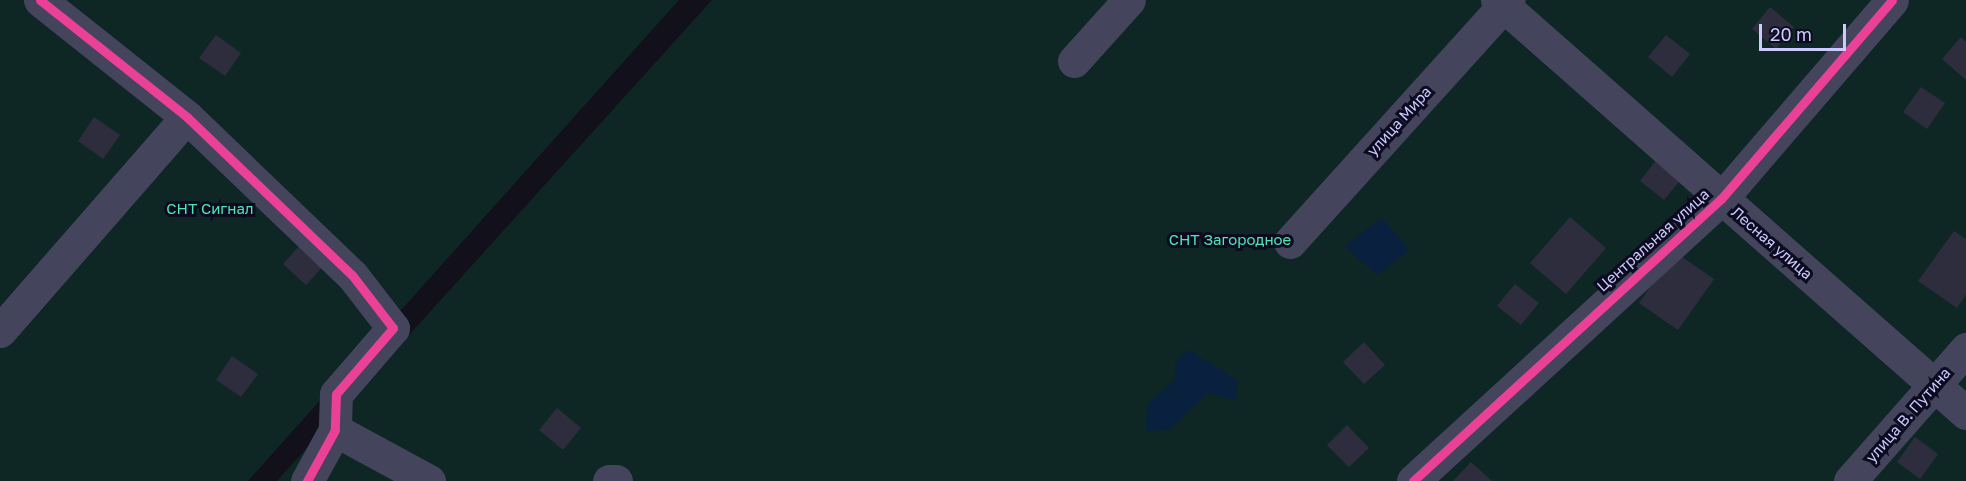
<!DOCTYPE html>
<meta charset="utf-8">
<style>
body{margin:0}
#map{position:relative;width:1966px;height:481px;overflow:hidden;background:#11101b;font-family:"Golos Text",sans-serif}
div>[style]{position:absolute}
.green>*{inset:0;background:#0e2725}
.water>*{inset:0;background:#09213f}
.building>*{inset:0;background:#2e2d3e}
.minor>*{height:33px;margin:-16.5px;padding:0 16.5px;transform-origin:16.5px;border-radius:16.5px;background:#44455c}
.cycleway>*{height:9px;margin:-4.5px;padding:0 4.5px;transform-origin:4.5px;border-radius:4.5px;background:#ea4096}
span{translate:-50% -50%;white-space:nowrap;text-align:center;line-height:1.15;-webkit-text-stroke:6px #0d0b20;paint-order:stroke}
.street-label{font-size:15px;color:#cccbff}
.park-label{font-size:15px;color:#50e6b2}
.scale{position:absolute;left:1759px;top:24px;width:87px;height:27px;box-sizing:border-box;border:3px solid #cccbff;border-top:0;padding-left:8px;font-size:18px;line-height:21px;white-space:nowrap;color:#cccbff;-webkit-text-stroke:4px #0d0b20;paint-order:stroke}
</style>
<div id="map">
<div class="green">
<div style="clip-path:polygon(0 0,679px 0,248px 481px,0 481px)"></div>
<div style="clip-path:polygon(712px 0,1966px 0,1966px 481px,277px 481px)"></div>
</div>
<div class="water">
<div style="clip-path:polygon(1382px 218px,1409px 250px,1377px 275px,1344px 246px)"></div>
<div style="clip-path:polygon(1189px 350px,1237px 380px,1236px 401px,1208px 393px,1169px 430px,1146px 431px,1147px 405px,1175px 379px,1175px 362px)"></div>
</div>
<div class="building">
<div style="clip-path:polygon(1770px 7px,1794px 27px,1776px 49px,1752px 29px)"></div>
<div style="clip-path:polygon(216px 35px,241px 53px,225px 76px,199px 58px)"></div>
<div style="clip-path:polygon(1666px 35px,1690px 54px,1672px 77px,1648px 57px)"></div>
<div style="clip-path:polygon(1961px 37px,1966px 42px,1966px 80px,1942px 59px)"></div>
<div style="clip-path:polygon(1921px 87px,1945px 103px,1927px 129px,1903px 112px)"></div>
<div style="clip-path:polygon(94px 117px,120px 135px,103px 159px,78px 141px)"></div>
<div style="clip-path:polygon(1657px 159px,1682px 178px,1664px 200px,1640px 181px)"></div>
<div style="clip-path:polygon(1570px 217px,1606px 248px,1566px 294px,1530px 263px)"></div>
<div style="clip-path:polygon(1954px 231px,1966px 239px,1966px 295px,1957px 308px,1918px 281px)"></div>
<div style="clip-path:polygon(302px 243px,325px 264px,306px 285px,283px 264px)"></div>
<div style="clip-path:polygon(1675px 252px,1714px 279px,1678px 330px,1639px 303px)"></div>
<div style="clip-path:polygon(1515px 284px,1539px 303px,1521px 325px,1497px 306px)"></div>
<div style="clip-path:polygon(1364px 342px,1385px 365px,1364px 384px,1343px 362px)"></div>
<div style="clip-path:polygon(232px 356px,258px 374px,241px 397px,216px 380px)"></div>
<div style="clip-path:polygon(557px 408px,581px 428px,563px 450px,539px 430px)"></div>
<div style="clip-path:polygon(1347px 425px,1369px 448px,1349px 467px,1327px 445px)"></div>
<div style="clip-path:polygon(1915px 437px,1938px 454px,1920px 479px,1897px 462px)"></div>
<div style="clip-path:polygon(1471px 462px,1492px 481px,1453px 481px)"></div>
</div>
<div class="minor">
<div style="left:40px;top:0;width:188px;rotate:38.5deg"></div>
<div style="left:187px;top:117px;width:228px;rotate:43.8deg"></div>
<div style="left:352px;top:275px;width:67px;rotate:52.3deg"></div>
<div style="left:393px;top:328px;width:87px;rotate:130.8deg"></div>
<div style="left:336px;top:394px;width:36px;rotate:92deg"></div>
<div style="left:335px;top:430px;width:58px;rotate:118.8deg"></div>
<div style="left:1497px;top:0;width:625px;rotate:41.37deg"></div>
<div style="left:1074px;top:61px;width:82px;rotate:-48deg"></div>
<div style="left:1290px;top:242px;width:326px;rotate:-47.9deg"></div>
<div style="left:0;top:331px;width:284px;rotate:-48.9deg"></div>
<div style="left:335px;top:430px;width:107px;rotate:28.5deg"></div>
<div style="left:609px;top:481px;width:7px"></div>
<div style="left:1413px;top:481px;width:418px;rotate:-42.5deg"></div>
<div style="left:1721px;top:199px;width:262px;rotate:-49.3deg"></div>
<div style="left:1850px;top:481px;width:176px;rotate:-48.7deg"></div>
</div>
<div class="cycleway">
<div style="left:40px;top:0;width:188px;rotate:38.5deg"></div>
<div style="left:187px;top:117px;width:228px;rotate:43.8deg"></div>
<div style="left:352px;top:275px;width:67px;rotate:52.3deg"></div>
<div style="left:393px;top:328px;width:87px;rotate:130.8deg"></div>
<div style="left:336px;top:394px;width:36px;rotate:92deg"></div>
<div style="left:335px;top:430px;width:58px;rotate:118.8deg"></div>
<div style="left:1413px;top:481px;width:418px;rotate:-42.5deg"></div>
<div style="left:1721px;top:199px;width:262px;rotate:-49.3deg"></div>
</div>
<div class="street-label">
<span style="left:1399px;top:121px;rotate:-48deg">улица Мира</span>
<span style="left:1653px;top:240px;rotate:-42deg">Центральная улица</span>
<span style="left:1772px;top:243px;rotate:41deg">Лесная улица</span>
<span style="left:1908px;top:415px;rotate:-49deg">улица В. Путина</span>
</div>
<div class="park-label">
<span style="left:210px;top:209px">СНТ Сигнал</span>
<span style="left:1230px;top:240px">СНТ Загородное</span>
</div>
<div class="scale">20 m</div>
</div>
